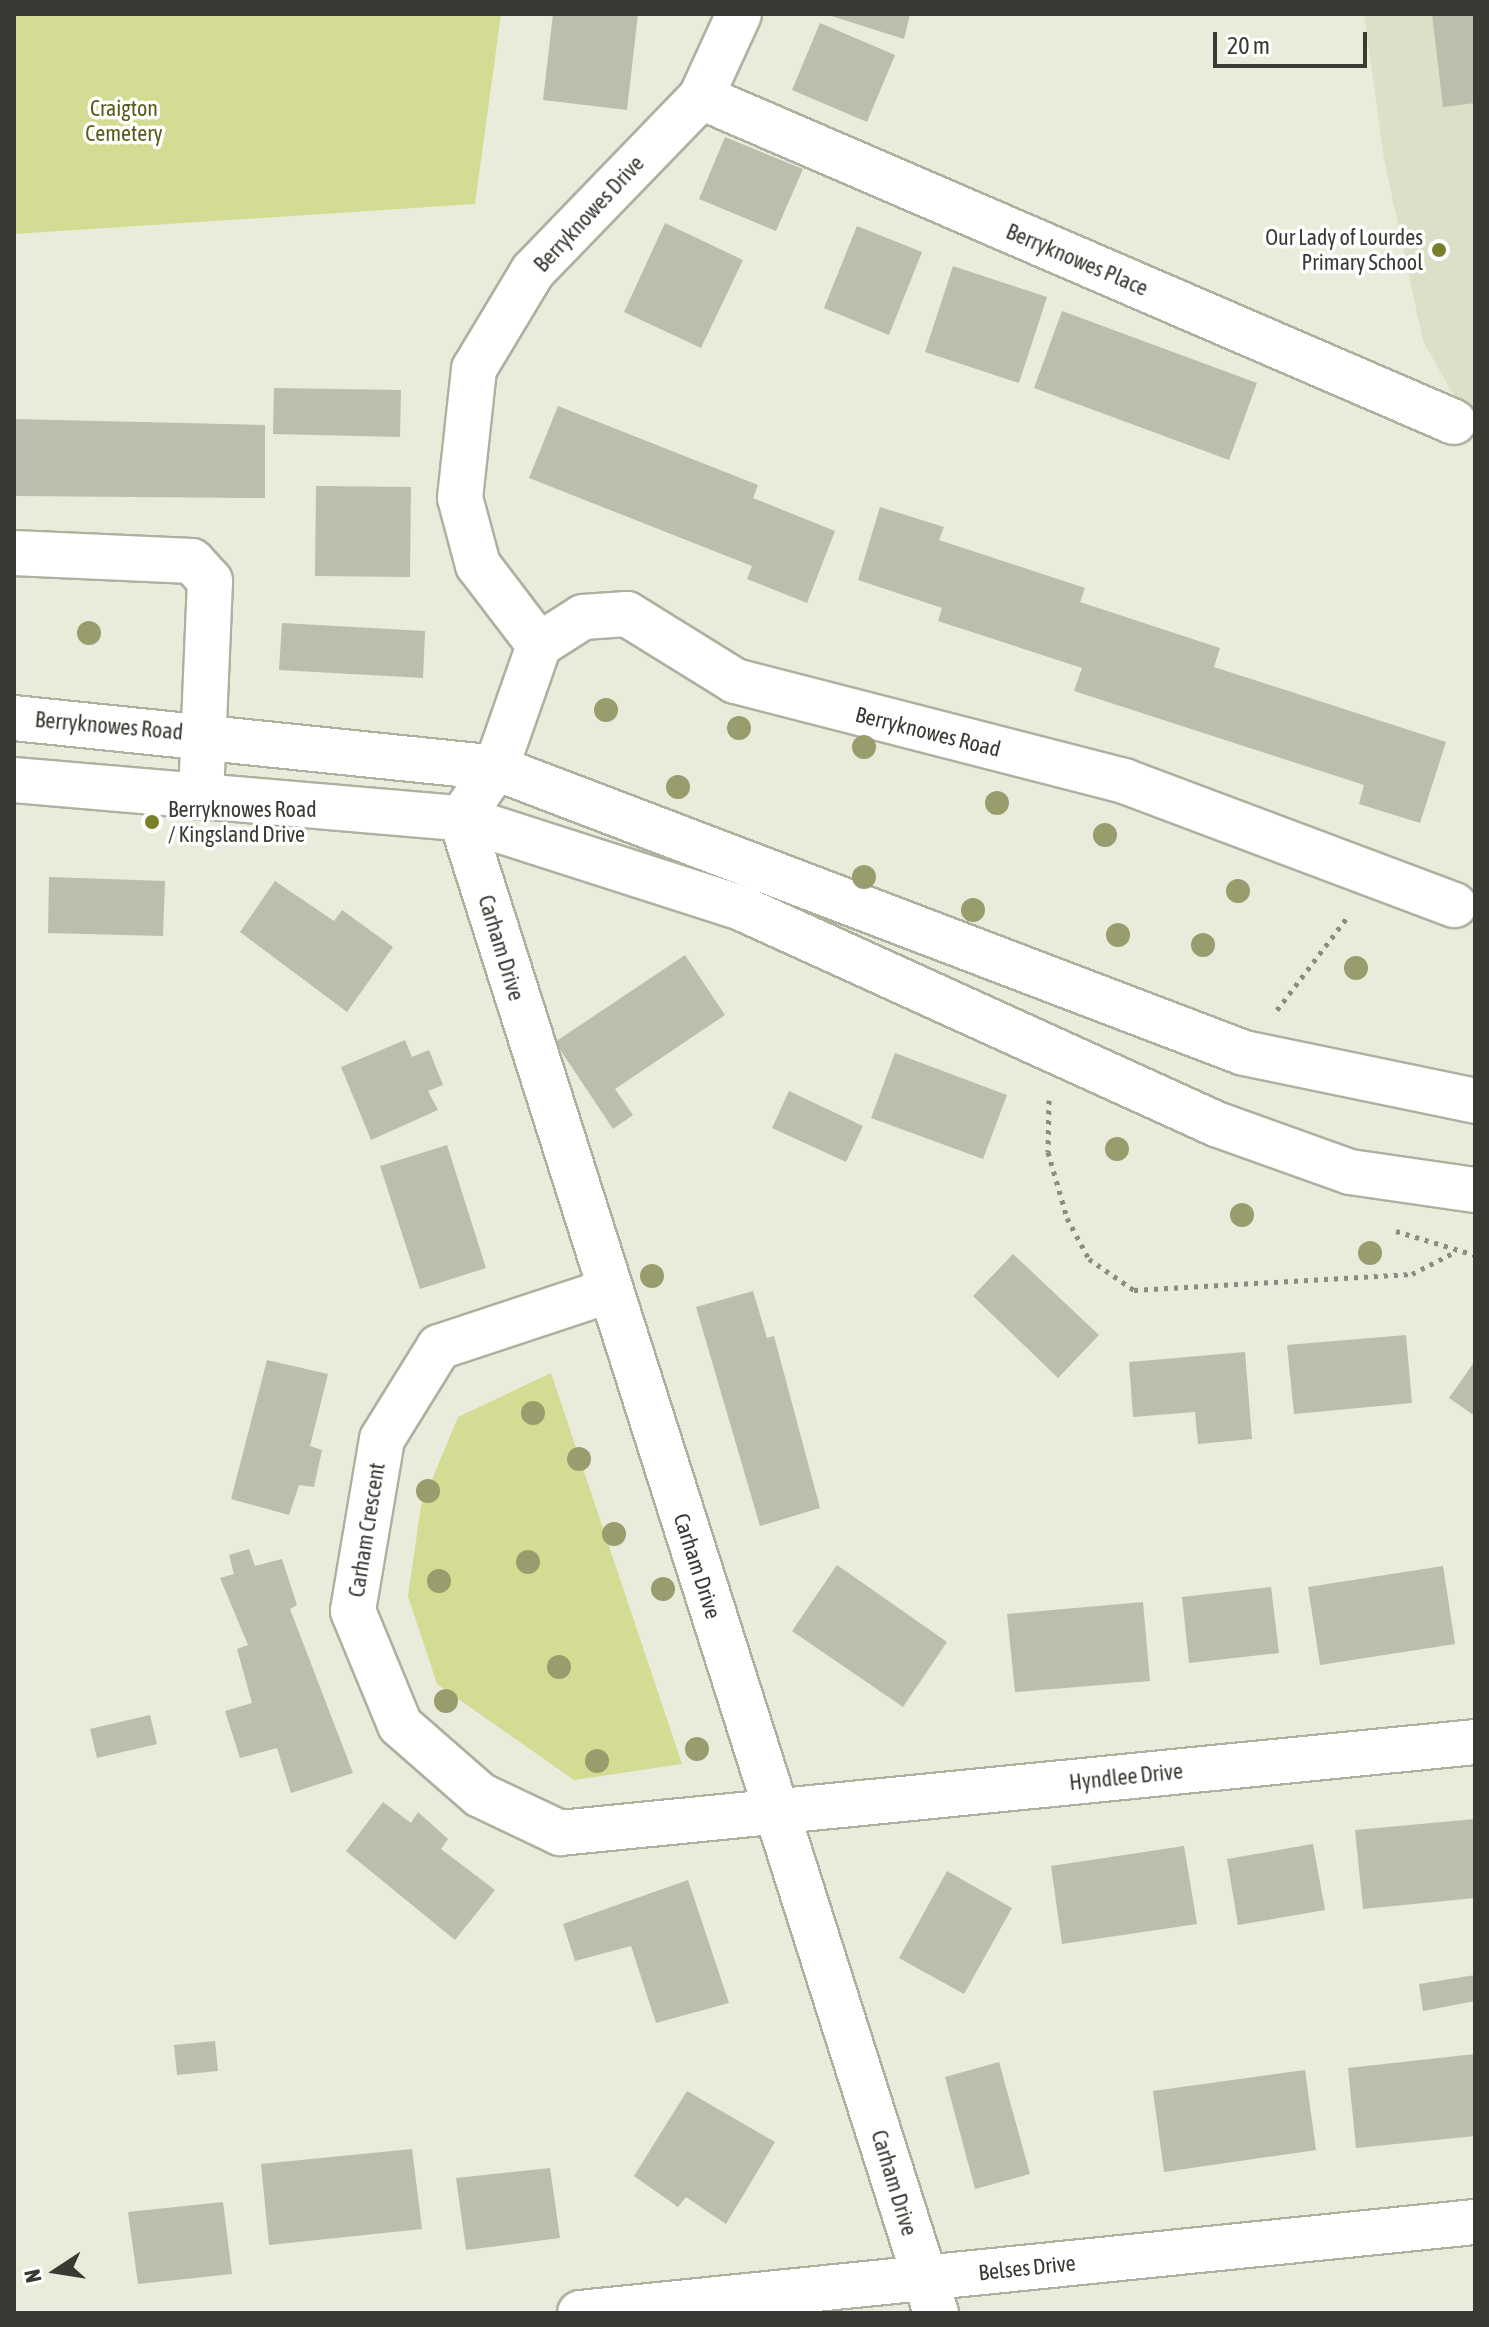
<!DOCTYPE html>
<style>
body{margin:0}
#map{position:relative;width:1489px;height:2327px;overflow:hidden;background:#e9ecda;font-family:"Asap Condensed",sans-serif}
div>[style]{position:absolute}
.built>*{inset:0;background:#dde0c8}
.green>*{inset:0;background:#d4db93}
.building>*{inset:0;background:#bcbead}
.path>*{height:5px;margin-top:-2.5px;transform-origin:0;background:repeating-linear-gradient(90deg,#8a8c80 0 4px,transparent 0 10px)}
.roads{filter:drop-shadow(2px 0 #aeb0a0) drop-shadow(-2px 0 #aeb0a0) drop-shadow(0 2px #aeb0a0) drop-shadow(0 -2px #aeb0a0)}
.minor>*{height:44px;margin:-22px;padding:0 22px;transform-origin:22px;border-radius:22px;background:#fff}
.primary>*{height:44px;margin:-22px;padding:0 22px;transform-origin:22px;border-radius:22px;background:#fff}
.trees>*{width:24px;height:24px;margin:-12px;border-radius:50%;background:#999d6e}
.dots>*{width:22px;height:22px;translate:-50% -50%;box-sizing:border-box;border:4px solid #fff;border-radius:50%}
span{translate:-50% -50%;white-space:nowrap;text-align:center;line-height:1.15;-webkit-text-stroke:7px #fff;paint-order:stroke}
.park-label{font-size:22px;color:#585c16}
.street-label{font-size:22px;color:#393a33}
.poi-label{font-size:22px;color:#393a33}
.right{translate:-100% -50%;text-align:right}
.left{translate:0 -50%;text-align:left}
.frame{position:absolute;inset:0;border:16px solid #393a33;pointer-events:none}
.north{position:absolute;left:16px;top:2231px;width:80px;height:80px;-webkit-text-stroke:6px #fff;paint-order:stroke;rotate:258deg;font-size:22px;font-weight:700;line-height:32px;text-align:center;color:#393a33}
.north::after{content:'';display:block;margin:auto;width:28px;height:36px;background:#393a33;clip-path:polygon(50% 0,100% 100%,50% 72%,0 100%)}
.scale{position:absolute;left:1213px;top:32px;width:154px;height:36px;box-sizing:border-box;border:4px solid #393a33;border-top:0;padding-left:10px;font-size:24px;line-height:28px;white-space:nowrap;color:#393a33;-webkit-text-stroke:6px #fff;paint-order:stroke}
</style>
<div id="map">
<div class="built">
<div style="clip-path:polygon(1364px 14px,1475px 14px,1475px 433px,1423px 341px,1384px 159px)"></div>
</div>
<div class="green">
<div style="clip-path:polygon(14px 14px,501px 14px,475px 204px,14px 234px)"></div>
<div style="clip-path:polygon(551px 1373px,682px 1764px,574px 1780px,437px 1684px,408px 1596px,421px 1506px,458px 1417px)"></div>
</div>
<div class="building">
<div style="clip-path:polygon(553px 14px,638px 14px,627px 110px,543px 100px)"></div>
<div style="clip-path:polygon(825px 14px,910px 14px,904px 39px)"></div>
<div style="clip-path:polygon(1432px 14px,1475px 14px,1475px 103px,1443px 107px)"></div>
<div style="clip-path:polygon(820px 23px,895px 55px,867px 122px,792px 90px)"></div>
<div style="clip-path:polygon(725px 137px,803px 169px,776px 231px,699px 199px)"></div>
<div style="clip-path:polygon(665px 223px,743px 260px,701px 348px,624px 312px)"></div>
<div style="clip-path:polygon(857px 226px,922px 252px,889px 335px,824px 308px)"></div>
<div style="clip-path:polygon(953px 266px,1047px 297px,1019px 383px,925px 352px)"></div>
<div style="clip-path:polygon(1062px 311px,1257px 383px,1229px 460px,1034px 388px)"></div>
<div style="clip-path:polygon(274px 388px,401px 390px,400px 437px,273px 434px)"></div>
<div style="clip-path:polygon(558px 406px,758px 485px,753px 498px,835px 531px,807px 603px,747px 579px,752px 566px,529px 478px)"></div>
<div style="clip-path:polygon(14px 419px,265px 425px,265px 498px,14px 496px)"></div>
<div style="clip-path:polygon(316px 486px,411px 487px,410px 577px,315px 576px)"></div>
<div style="clip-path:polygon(880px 507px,944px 527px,939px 540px,1085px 588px,1080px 602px,1220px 648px,1214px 667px,1446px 742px,1420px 823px,1359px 804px,1364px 785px,1074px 691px,1082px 668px,938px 621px,942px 608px,858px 580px)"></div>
<div style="clip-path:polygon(282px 623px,425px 631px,423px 678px,279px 670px)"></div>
<div style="clip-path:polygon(49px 877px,165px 881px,163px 936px,48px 933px)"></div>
<div style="clip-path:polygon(275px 881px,334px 921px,342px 910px,393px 947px,347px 1012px,240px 932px)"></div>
<div style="clip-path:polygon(685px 955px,725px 1015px,615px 1089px,633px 1115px,613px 1129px,555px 1042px)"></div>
<div style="clip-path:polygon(405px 1040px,412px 1057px,429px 1050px,443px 1085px,428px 1091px,438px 1110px,371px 1140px,341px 1067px)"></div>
<div style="clip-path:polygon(895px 1053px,1007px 1095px,983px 1159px,871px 1118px)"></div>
<div style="clip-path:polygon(789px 1091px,863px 1126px,846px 1162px,772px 1128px)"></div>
<div style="clip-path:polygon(447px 1145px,486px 1268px,420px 1289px,380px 1166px)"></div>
<div style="clip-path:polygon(1013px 1254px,1099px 1335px,1058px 1378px,973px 1296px)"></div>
<div style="clip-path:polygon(753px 1291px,767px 1338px,774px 1336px,820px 1508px,760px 1526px,696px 1307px)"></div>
<div style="clip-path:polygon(1406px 1335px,1412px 1403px,1294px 1414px,1287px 1345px)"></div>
<div style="clip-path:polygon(1245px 1352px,1252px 1439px,1198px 1444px,1195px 1412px,1133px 1417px,1129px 1362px)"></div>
<div style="clip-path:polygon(267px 1360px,328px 1374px,310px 1446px,322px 1450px,314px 1487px,299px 1485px,289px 1515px,231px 1499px)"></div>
<div style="clip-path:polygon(1475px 1361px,1475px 1416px,1449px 1398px)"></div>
<div style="clip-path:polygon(249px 1549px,255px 1566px,282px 1559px,297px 1605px,290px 1609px,353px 1773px,291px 1793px,277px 1748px,240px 1758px,225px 1711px,252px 1703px,237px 1649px,248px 1645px,220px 1578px,234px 1574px,229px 1555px)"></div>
<div style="clip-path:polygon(837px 1565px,947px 1642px,903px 1707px,792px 1631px)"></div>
<div style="clip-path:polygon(1443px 1566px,1455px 1644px,1320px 1665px,1308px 1587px)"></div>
<div style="clip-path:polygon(1271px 1587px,1279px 1653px,1189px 1663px,1182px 1597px)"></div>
<div style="clip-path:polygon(1143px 1602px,1150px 1681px,1015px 1692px,1007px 1614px)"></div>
<div style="clip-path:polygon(150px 1715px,157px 1744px,97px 1758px,90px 1729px)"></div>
<div style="clip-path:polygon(383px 1802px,411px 1823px,418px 1812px,448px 1839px,441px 1849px,495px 1890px,455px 1940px,346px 1851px)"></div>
<div style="clip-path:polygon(1475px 1819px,1475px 1898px,1363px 1909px,1355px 1830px)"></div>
<div style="clip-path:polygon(1313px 1844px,1325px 1910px,1238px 1925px,1227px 1859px)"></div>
<div style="clip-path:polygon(1184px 1846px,1197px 1924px,1062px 1944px,1051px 1866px)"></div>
<div style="clip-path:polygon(947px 1871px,1012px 1908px,964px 1994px,899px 1958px)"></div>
<div style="clip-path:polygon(688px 1880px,729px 2003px,656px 2023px,631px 1946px,575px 1961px,563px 1924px)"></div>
<div style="clip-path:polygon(1475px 1975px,1475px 2001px,1423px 2011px,1419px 1984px)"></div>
<div style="clip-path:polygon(215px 2041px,218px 2071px,177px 2075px,174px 2045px)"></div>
<div style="clip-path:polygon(1475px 2054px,1475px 2136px,1356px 2148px,1348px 2068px)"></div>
<div style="clip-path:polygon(999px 2062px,1030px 2174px,975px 2189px,945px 2077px)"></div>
<div style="clip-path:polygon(1305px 2070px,1316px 2150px,1164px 2172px,1153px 2091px)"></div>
<div style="clip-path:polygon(687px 2091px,775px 2142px,726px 2224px,686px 2197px,678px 2207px,634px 2176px)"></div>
<div style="clip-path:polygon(412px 2149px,422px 2229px,269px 2245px,261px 2164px)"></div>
<div style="clip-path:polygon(550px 2168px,560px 2238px,466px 2250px,456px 2178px)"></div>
<div style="clip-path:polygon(223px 2202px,232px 2274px,138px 2284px,128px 2212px)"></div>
</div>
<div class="path">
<div style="left:1277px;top:1010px;width:118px;rotate:-52.9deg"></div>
<div style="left:1049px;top:1100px;width:52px;rotate:91.1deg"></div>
<div style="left:1048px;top:1152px;width:69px;rotate:73.9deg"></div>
<div style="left:1067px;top:1218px;width:47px;rotate:61.8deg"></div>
<div style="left:1089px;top:1259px;width:55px;rotate:34.6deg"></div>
<div style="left:1134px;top:1290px;width:278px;rotate:-3.3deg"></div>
<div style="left:1412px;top:1274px;width:46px;rotate:-27.1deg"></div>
<div style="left:1396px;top:1231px;width:83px;rotate:16.9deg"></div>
</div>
<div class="roads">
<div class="minor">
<div style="left:701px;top:97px;width:820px;rotate:23.35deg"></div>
<div style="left:14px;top:553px;width:178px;rotate:2.6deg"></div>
<div style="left:192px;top:561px;width:27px;rotate:48deg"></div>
<div style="left:210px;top:581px;width:216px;rotate:92.4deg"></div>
<div style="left:539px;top:645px;width:101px;rotate:-127.3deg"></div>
<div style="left:478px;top:565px;width:69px;rotate:-105deg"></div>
<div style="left:460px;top:498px;width:130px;rotate:-83.8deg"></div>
<div style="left:474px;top:369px;width:114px;rotate:-59deg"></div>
<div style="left:533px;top:271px;width:242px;rotate:-46deg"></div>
<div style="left:701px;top:97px;width:91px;rotate:-65.4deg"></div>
<div style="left:608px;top:1291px;width:178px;rotate:161.7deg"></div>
<div style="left:439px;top:1347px;width:108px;rotate:121.8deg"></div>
<div style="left:382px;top:1439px;width:174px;rotate:99.6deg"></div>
<div style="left:353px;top:1611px;width:123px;rotate:67.6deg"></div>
<div style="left:400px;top:1725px;width:106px;rotate:41.2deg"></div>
<div style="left:480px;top:1795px;width:89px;rotate:25.4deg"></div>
<div style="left:560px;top:1833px;width:920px;rotate:-5.68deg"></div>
<div style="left:580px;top:2313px;width:900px;rotate:-5.81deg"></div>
<div style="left:936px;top:2313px;width:1569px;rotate:-107.63deg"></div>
<div style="left:461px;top:818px;width:61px;rotate:-55deg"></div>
<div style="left:496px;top:768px;width:130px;rotate:-70.7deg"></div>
<div style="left:539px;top:645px;width:52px;rotate:-32.5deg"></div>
<div style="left:583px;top:617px;width:44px;rotate:-3.9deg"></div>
<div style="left:627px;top:614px;width:127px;rotate:31.8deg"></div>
<div style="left:735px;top:681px;width:402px;rotate:14.4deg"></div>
<div style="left:1124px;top:781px;width:353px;rotate:20.6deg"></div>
</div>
<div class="primary">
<div style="left:14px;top:718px;width:485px;rotate:5.9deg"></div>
<div style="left:496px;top:768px;width:800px;rotate:20.86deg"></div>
<div style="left:1244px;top:1053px;width:236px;rotate:11.7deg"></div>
<div style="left:14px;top:780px;width:449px;rotate:4.9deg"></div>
<div style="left:461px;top:818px;width:294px;rotate:17.8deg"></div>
<div style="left:741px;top:908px;width:522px;rotate:24.45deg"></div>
<div style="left:1216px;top:1124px;width:142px;rotate:19.7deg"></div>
<div style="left:1350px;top:1172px;width:126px;rotate:8.2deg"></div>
</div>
</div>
<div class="trees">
<div style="left:89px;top:633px"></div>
<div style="left:606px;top:710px"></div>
<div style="left:739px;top:728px"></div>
<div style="left:864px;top:747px"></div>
<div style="left:678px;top:787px"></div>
<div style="left:997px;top:803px"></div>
<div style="left:1105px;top:835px"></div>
<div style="left:864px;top:877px"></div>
<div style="left:1238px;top:891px"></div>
<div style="left:973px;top:910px"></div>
<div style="left:1118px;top:935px"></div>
<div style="left:1203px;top:945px"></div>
<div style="left:1356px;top:968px"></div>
<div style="left:1117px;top:1149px"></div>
<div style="left:1242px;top:1215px"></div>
<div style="left:1370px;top:1253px"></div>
<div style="left:652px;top:1276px"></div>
<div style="left:533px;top:1413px"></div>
<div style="left:579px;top:1459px"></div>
<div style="left:428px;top:1491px"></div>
<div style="left:614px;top:1534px"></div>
<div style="left:528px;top:1562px"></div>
<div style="left:439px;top:1581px"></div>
<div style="left:663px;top:1589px"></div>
<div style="left:559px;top:1667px"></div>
<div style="left:446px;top:1701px"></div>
<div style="left:697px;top:1749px"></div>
<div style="left:597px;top:1761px"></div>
</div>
<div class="dots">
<div style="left:1439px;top:250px;background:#797f29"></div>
<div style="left:152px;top:822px;background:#797f29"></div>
</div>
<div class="park-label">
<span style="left:124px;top:121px">Craigton<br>Cemetery</span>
</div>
<div class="street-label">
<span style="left:589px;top:214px;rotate:-47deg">Berryknowes Drive</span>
<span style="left:1077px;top:260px;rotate:23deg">Berryknowes Place</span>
<span style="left:109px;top:726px;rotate:5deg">Berryknowes Road</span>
<span style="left:928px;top:732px;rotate:14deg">Berryknowes Road</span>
<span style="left:501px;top:948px;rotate:73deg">Carham Drive</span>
<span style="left:367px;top:1530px;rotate:-81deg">Carham Crescent</span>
<span style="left:697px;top:1566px;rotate:72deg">Carham Drive</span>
<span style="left:1126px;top:1777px;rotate:-6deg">Hyndlee Drive</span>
<span style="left:894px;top:2183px;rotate:73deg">Carham Drive</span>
<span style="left:1027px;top:2268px;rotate:-6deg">Belses Drive</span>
</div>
<div class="poi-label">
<span class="right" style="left:1423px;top:250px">Our Lady of Lourdes<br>Primary School</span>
<span class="left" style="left:168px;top:822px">Berryknowes Road<br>/ Kingsland Drive</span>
</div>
<div class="frame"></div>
<div class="north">N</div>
<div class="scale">20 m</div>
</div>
